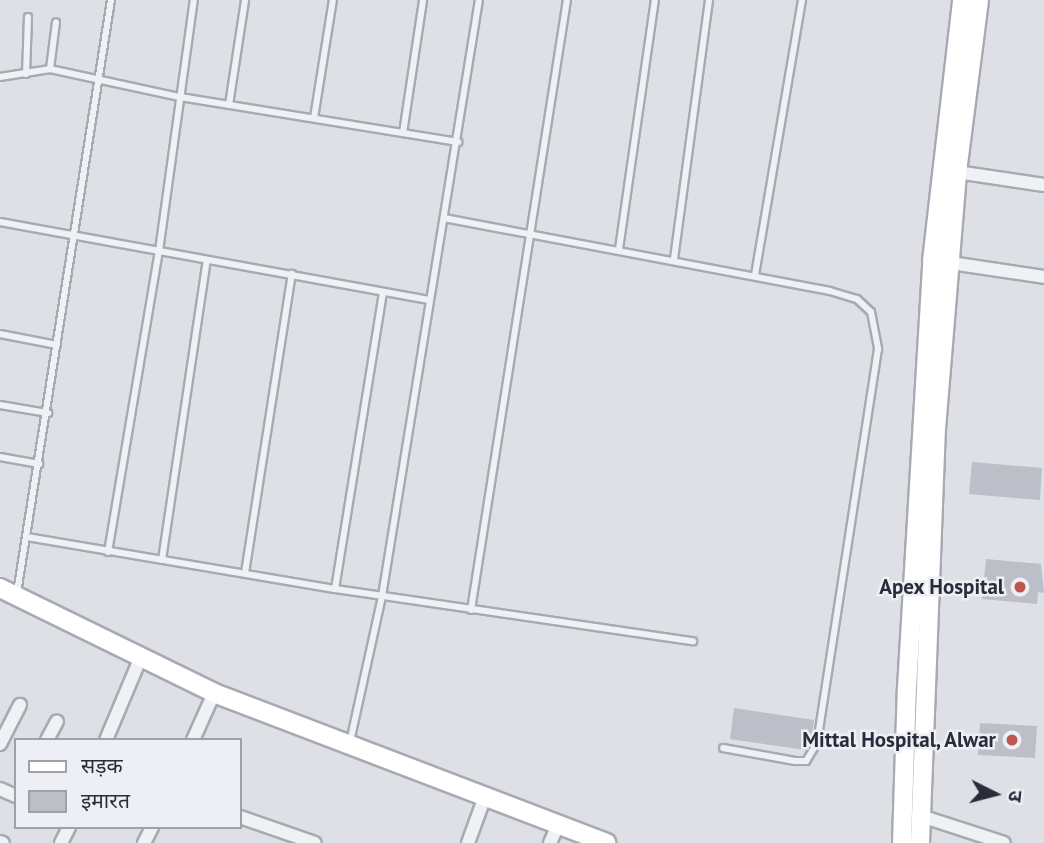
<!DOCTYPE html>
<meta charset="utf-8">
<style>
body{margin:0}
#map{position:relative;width:1044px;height:843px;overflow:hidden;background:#dee0e6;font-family:"PT Sans","Noto Sans Devanagari",sans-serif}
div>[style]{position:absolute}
.building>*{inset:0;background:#bcbec8}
.roads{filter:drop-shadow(2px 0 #a8aab3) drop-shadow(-2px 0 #a8aab3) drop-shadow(0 2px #a8aab3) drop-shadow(0 -2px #a8aab3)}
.lane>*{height:6px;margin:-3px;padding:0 3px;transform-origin:3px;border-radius:3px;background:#f0f1f5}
.street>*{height:12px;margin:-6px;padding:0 6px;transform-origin:6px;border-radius:6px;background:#f0f1f5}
.secondary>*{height:18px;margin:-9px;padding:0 9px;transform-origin:9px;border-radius:9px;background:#fff}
.dots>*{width:19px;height:19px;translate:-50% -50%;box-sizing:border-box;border:4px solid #edeff4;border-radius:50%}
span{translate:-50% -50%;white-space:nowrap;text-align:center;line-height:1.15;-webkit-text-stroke:5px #edeff4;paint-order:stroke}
.poi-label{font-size:21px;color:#292c3b;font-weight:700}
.right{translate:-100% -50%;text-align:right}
.legend{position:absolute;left:14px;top:738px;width:228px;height:91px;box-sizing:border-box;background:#edeff4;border:2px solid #9fa1aa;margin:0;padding:9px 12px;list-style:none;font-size:21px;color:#292c3b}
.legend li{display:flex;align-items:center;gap:14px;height:35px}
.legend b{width:35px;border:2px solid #9fa1aa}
.north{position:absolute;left:960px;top:759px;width:70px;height:70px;-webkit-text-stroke:5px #edeff4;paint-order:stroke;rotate:96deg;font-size:19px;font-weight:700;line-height:28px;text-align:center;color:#292c3b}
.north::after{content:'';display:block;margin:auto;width:24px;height:32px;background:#292c3b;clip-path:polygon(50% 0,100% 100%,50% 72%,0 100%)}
</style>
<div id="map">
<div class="building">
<div style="clip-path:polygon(972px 462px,1042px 468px,1040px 500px,969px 494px)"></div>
<div style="clip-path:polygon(986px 559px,1041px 564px,1044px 593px,1038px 592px,1037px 604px,982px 599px)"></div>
<div style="clip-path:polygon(734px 708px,814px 720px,811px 742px,806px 750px,730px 739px)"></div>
<div style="clip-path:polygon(980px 723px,1037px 726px,1035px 758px,978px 755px)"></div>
</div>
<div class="roads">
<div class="lane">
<div style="left:50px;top:69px;width:47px;rotate:-82.7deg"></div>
<div style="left:26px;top:74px;width:57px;rotate:-88deg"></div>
<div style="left:0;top:77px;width:51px;rotate:-9.1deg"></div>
<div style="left:50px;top:69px;width:133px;rotate:12.2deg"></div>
<div style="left:180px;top:97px;width:282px;rotate:9.2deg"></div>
<div style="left:229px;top:105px;width:106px;rotate:-81.3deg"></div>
<div style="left:314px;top:118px;width:120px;rotate:-80.9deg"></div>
<div style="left:403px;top:133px;width:134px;rotate:-81.4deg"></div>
<div style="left:444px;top:218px;width:393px;rotate:10.7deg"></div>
<div style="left:830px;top:291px;width:28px;rotate:17deg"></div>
<div style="left:857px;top:299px;width:19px;rotate:43deg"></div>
<div style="left:871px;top:312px;width:38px;rotate:79deg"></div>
<div style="left:878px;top:349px;width:399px;rotate:98.8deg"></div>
<div style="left:817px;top:743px;width:21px;rotate:121deg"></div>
<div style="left:806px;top:761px;width:11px;rotate:180deg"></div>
<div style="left:795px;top:761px;width:73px;rotate:-169.8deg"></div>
<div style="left:0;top:222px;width:436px;rotate:10.3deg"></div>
<div style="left:619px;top:249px;width:252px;rotate:-81.8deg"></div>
<div style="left:674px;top:259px;width:261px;rotate:-82.3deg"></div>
<div style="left:755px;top:275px;width:279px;rotate:-80.3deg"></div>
<div style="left:0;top:334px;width:58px;rotate:10.9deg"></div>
<div style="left:0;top:405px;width:49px;rotate:9.5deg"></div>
<div style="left:0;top:457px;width:40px;rotate:10deg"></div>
<div style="left:27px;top:537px;width:312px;rotate:9.6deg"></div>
<div style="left:335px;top:589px;width:362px;rotate:8.3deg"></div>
<div style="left:108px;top:552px;width:305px;rotate:-80.4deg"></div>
<div style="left:159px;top:251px;width:253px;rotate:-82.1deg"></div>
<div style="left:162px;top:560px;width:303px;rotate:-81.5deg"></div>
<div style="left:245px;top:573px;width:303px;rotate:-81.1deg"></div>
<div style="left:335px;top:589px;width:301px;rotate:-80.8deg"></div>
<div style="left:17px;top:593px;width:600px;rotate:-80.99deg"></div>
<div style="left:471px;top:610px;width:618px;rotate:-81.06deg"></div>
<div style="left:350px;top:742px;width:149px;rotate:-77.6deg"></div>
<div style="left:382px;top:596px;width:604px;rotate:-80.76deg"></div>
</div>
<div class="street">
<div style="left:957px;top:172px;width:88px;rotate:8.5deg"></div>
<div style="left:944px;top:262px;width:101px;rotate:8.5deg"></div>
<div style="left:47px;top:740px;width:21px;rotate:-62deg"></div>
<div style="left:106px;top:740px;width:88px;rotate:-67.2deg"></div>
<div style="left:193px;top:740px;width:51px;rotate:-65.9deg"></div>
<div style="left:0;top:744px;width:44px;rotate:-62.9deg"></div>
<div style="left:0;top:789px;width:17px;rotate:24deg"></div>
<div style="left:921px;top:816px;width:87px;rotate:18deg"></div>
<div style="left:240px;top:817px;width:79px;rotate:19.1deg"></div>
<div style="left:0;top:842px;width:3px;rotate:18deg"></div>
<div style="left:61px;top:843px;width:18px;rotate:-63deg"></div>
<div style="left:144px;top:843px;width:18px;rotate:-63deg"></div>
<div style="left:468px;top:843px;width:47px;rotate:-70deg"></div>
<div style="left:550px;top:843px;width:17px;rotate:-66deg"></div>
</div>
<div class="secondary">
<div style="left:0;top:588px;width:238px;rotate:26.1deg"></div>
<div style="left:214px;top:693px;width:420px;rotate:20.9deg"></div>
<div style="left:902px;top:843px;width:155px;rotate:-88.2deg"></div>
<div style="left:907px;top:688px;width:428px;rotate:-86.6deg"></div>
<div style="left:932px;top:261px;width:263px;rotate:-83.4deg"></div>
<div style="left:920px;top:843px;width:414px;rotate:-87.8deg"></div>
<div style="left:936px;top:429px;width:258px;rotate:-85.3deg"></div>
<div style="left:957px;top:172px;width:173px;rotate:-82.7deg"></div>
</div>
</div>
<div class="dots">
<div style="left:1020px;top:587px;background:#be5650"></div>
<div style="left:1012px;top:740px;background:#be5650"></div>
</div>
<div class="poi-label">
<span class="right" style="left:1004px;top:587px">Apex Hospital</span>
<span class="right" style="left:996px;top:740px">Mittal Hospital, Alwar</span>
</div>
<ul class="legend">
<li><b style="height:9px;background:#fff"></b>सड़क</li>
<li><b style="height:19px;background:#bcbec8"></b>इमारत</li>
</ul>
<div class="north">उ</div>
</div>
